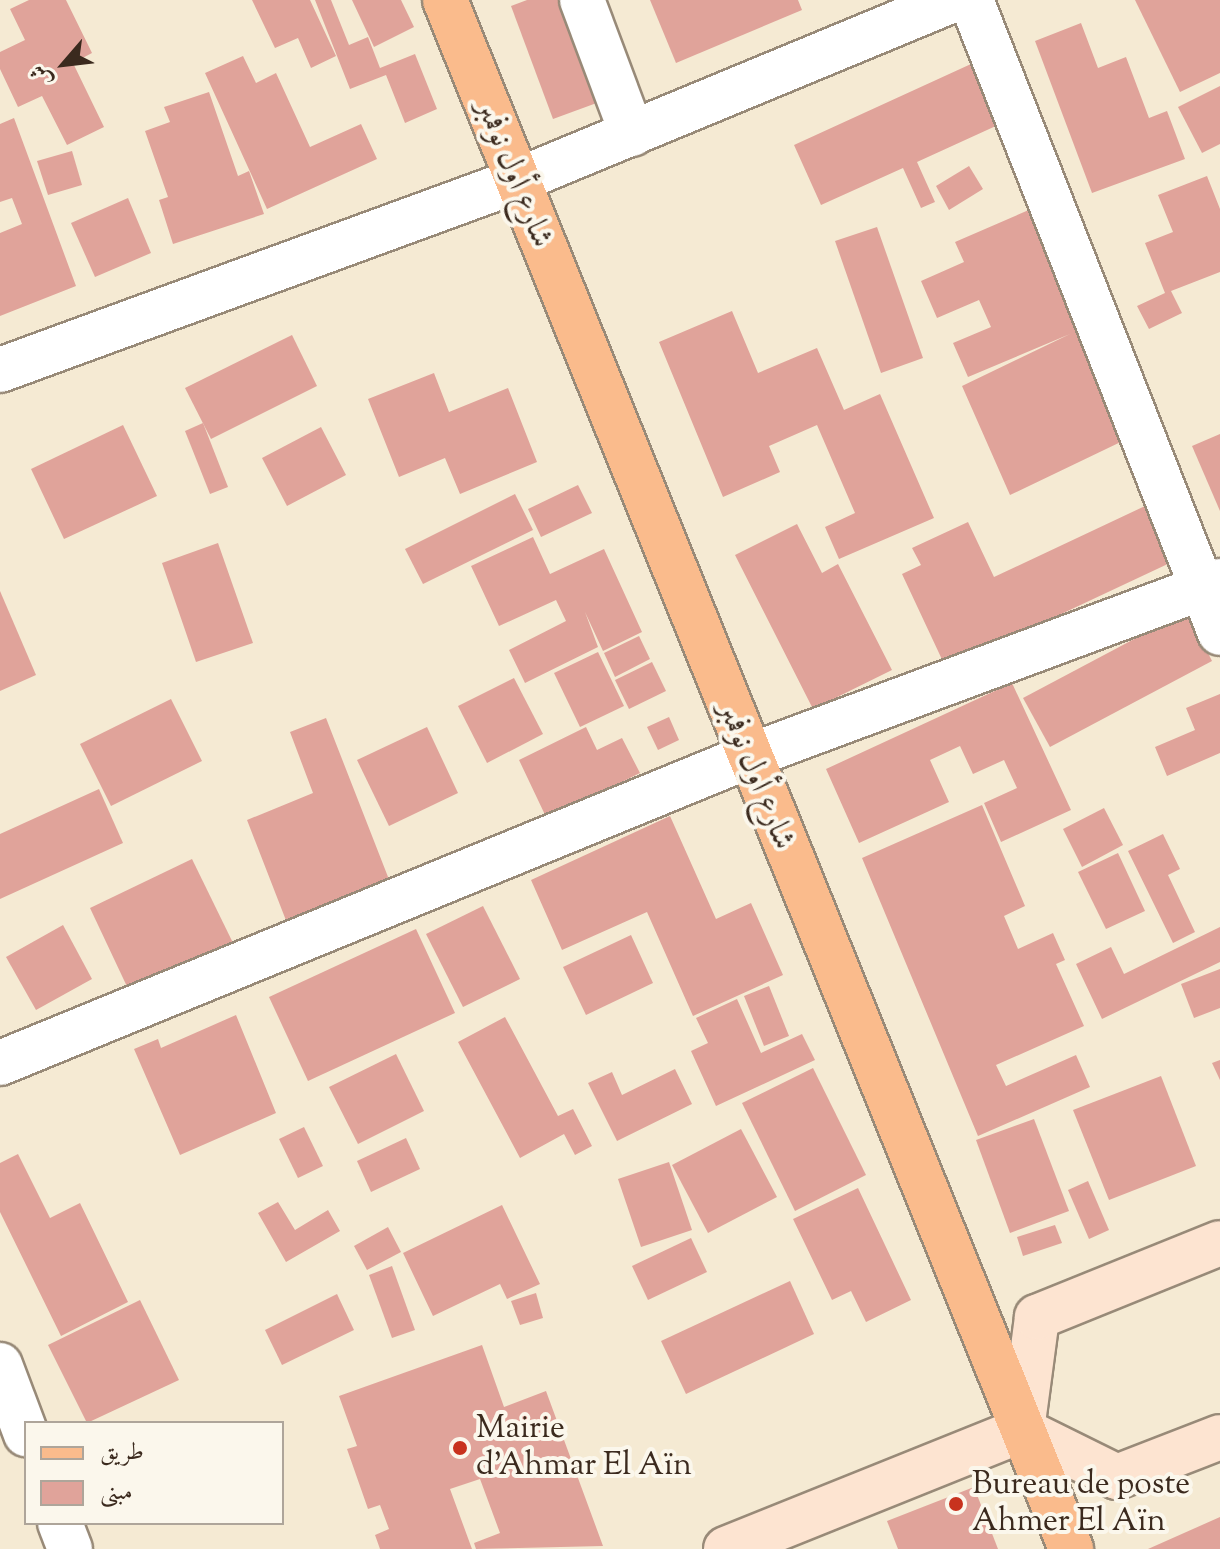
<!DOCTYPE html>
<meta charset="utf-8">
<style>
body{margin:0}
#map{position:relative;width:1220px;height:1549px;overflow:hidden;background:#f5ead3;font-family:"Sorts Mill Goudy",Amiri,serif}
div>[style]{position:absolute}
.building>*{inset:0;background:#e0a39a}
.roads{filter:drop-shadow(2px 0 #988a78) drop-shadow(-2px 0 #988a78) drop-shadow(0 2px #988a78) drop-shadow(0 -2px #988a78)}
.street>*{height:44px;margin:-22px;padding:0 22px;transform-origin:22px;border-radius:22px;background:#fff}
.secondary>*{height:44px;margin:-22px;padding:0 22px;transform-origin:22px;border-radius:22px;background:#fde4d1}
.primary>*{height:44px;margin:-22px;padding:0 22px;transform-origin:22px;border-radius:22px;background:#fabb8c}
.dots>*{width:22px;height:22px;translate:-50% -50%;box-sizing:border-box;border:4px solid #fbf7ec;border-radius:50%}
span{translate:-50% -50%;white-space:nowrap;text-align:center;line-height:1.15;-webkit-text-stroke:8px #fbf7ec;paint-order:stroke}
.street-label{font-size:32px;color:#3b2a1e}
.poi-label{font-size:32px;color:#3b2a1e}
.left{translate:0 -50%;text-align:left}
.legend{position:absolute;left:24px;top:1421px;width:260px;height:104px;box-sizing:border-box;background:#fbf7ec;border:2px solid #aea59a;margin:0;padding:10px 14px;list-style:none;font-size:24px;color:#3b2a1e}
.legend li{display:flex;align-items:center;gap:16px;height:40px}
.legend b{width:40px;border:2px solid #aea59a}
.north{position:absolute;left:24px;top:24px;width:80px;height:80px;-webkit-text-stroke:6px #fbf7ec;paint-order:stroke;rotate:242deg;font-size:22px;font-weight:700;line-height:32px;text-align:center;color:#3b2a1e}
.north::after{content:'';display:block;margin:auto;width:28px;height:36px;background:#3b2a1e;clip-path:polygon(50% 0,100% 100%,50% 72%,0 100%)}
</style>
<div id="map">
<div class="building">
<div style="clip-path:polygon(29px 0,66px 0,92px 53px,73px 63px,104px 127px,67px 145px,42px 96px,18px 107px,0 69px,0 52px,25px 40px,10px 9px)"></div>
<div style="clip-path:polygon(252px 0,310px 0,336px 56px,311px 68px,298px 38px,275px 48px)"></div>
<div style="clip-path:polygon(315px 0,331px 0,349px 45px,368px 37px,380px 68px,415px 54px,437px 109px,405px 123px,386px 75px,350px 89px)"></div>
<div style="clip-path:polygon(352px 0,401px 0,414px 27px,374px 47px)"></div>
<div style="clip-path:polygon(527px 0,577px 0,613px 97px,553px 119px,511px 6px)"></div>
<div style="clip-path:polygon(650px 0,798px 0,802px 10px,676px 63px)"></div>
<div style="clip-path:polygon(1135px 0,1220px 0,1220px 73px,1180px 92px)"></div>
<div style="clip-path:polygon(1081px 23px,1098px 68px,1126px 57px,1149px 118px,1167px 111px,1185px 159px,1092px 193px,1035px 41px)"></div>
<div style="clip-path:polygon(243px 56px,256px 83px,276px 73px,310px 147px,361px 124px,377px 159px,267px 209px,205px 73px)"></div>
<div style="clip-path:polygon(971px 64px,998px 125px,917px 162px,935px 202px,921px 208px,903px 168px,821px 205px,794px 145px)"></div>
<div style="clip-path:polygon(1220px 86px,1220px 144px,1202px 153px,1178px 107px)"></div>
<div style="clip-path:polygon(209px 92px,238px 176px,249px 171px,264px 214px,173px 244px,159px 200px,168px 197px,145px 131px,170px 122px,164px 107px)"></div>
<div style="clip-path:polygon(14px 118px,76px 286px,0 316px,0 233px,22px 224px,12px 198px,0 202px,0 124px)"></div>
<div style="clip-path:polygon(72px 151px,82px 185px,48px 195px,37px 161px)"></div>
<div style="clip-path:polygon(969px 166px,983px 189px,949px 210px,936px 186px)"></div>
<div style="clip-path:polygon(1207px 176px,1220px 209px,1220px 272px,1171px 291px,1182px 313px,1149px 329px,1137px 306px,1165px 293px,1145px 243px,1173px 232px,1158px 195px)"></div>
<div style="clip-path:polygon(128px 198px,151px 253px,95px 277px,71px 223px)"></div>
<div style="clip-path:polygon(1031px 209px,1082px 328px,1077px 330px,1129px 438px,1010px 495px,962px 386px,1070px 334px,968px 377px,953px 343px,991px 327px,979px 300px,937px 318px,921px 281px,964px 262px,955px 242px)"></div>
<div style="clip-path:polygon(877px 227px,923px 358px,881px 373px,835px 241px)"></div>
<div style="clip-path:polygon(732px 311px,758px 373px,817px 348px,844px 410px,880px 394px,934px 518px,839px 559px,825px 527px,855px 513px,817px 425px,769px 446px,780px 472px,723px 497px,659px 342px)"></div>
<div style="clip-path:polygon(292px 335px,317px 386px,211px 439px,185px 388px)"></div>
<div style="clip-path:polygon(434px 373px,449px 412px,508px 388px,537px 462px,460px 494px,445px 458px,399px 477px,368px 399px)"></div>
<div style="clip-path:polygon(203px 423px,228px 487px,210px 494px,185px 431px)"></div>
<div style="clip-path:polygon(123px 425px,157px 496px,64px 539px,31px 469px)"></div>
<div style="clip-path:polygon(321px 427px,346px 475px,287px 506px,262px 458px)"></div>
<div style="clip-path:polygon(1220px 434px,1220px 511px,1192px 446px)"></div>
<div style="clip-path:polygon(578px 485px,592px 513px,541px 537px,528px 509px)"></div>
<div style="clip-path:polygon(515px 494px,533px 530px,423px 584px,405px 549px)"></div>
<div style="clip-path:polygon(1145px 506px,1172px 562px,946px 668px,902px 574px,921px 565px,912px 548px,968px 522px,994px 577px)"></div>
<div style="clip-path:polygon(797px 524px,822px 573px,838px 564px,892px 670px,813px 709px,735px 555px)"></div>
<div style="clip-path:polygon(533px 537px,550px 574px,604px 549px,642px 632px,603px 651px,585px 612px,598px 647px,525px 683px,509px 650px,566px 621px,556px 600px,499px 626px,471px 566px)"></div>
<div style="clip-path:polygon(218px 543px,253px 643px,196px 662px,162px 563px)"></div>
<div style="clip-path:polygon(0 591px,36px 675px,0 691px)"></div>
<div style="clip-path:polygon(1187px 611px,1212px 661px,1050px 747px,1023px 698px)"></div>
<div style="clip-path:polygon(639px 636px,650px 659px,615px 677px,604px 653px)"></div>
<div style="clip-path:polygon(598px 652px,624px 706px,580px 727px,554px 673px)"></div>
<div style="clip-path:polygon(652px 662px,666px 691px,629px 709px,615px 680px)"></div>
<div style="clip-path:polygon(514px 678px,543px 734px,487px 763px,458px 706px)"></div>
<div style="clip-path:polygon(1012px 683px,1071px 810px,1001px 842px,984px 803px,1017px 788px,1004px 760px,973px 774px,960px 746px,930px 760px,949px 802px,859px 843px,826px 769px)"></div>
<div style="clip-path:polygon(1220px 694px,1220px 753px,1167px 776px,1155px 747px,1195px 730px,1186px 708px)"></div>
<div style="clip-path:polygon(171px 699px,202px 761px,111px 806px,80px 744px)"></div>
<div style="clip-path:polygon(669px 717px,679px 740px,658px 750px,647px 727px)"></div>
<div style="clip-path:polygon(326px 718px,390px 882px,287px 923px,247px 820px,313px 793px,290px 732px)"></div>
<div style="clip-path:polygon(427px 727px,458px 793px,389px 826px,357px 760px)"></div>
<div style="clip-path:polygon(586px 727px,597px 750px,622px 738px,640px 773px,547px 819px,519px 760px)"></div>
<div style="clip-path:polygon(99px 789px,123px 843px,0 899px,0 834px)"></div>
<div style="clip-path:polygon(982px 805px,1025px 906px,1004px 916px,1018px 949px,1053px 933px,1065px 960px,1056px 964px,1084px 1026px,996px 1065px,1006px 1086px,1076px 1055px,1090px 1087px,978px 1136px,862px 858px)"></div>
<div style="clip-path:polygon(1104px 808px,1123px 845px,1082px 867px,1063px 829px)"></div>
<div style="clip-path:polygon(670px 816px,716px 919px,751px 903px,783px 975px,693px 1016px,647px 912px,562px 950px,531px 880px)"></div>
<div style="clip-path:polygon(1163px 834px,1180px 869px,1168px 875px,1195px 932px,1173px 943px,1128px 851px)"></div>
<div style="clip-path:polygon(1118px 853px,1145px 911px,1106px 929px,1078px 872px)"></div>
<div style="clip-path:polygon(192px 859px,234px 945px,131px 995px,90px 908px)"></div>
<div style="clip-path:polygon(483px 906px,520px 979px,463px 1007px,426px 934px)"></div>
<div style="clip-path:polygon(63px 925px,92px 979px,36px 1010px,6px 957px)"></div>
<div style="clip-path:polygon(1220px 927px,1220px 962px,1102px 1019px,1076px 964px,1111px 947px,1124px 974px)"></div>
<div style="clip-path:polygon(416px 929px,455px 1013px,308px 1081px,269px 997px)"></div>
<div style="clip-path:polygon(631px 935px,653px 983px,586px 1015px,563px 967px)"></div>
<div style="clip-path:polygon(1220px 969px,1220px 1008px,1194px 1018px,1181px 984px)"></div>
<div style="clip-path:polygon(769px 986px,789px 1036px,764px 1046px,744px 996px)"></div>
<div style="clip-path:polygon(737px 999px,761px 1053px,802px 1034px,815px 1060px,716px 1106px,691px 1051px,708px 1043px,696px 1018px)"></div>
<div style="clip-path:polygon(236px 1015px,276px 1113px,180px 1155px,134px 1049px,158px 1039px,161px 1048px)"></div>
<div style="clip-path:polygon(505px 1017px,558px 1116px,573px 1109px,592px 1146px,575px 1155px,564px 1134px,520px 1158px,458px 1042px)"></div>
<div style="clip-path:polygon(396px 1054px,424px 1111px,358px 1144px,329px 1087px)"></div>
<div style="clip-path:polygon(1220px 1060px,1220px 1080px,1212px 1063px)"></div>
<div style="clip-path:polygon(813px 1068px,866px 1175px,795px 1211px,742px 1103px)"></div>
<div style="clip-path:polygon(675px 1069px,692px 1104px,617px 1141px,588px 1083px,612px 1072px,622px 1095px)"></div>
<div style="clip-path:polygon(1161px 1076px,1196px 1166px,1109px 1200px,1073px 1110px)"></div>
<div style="clip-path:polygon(1034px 1119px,1069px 1211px,1010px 1233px,976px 1140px)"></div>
<div style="clip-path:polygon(304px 1127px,323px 1166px,298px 1178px,279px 1139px)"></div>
<div style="clip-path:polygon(741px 1129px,777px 1197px,708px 1233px,672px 1165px)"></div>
<div style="clip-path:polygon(406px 1138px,420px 1169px,371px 1192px,357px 1161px)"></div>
<div style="clip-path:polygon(18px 1154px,50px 1218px,80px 1203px,128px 1302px,61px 1336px,0 1212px,0 1163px)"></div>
<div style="clip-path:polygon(669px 1162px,692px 1230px,641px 1247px,618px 1179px)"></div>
<div style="clip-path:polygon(1088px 1181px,1109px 1230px,1089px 1239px,1068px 1190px)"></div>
<div style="clip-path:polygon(858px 1188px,911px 1300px,866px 1322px,851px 1291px,832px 1300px,793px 1219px)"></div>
<div style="clip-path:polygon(278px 1202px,295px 1230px,328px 1210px,340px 1231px,286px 1262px,258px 1213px)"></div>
<div style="clip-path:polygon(502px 1205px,540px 1284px,507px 1299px,500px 1284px,433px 1316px,403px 1253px)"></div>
<div style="clip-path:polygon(1055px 1225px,1062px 1243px,1023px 1256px,1017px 1237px)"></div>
<div style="clip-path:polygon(388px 1227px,401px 1252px,367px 1270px,354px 1246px)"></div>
<div style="clip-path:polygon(691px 1238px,707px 1272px,648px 1300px,632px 1266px)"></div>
<div style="clip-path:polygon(392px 1266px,415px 1330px,392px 1338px,369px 1275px)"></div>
<div style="clip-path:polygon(790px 1281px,814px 1334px,686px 1394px,661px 1341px)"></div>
<div style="clip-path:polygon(536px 1293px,543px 1318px,520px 1325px,511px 1301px)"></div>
<div style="clip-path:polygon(337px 1294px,354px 1330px,282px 1365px,265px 1330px)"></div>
<div style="clip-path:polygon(140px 1300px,179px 1380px,87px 1423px,48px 1345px)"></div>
<div style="clip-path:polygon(482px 1345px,504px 1407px,546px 1391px,603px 1546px,476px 1549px,474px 1543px,500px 1533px,480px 1479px,450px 1489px,472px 1549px,380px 1549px,375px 1535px,389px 1529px,380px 1505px,368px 1509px,347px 1449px,357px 1446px,339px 1396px)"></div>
<div style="clip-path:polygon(974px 1487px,998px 1549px,898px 1549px,887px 1521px)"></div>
<div style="clip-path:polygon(1220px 1517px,1220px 1549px,1148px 1549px)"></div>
</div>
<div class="roads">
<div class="street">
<div style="left:582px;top:0;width:143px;rotate:69.5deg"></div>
<div style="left:971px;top:0;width:680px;rotate:68.53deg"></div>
<div style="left:0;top:370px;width:550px;rotate:-20.12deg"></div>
<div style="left:516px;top:181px;width:474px;rotate:-22.5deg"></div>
<div style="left:0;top:1063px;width:807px;rotate:-22.28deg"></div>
<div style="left:747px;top:757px;width:505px;rotate:-20.41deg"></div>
<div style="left:0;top:1365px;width:74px;rotate:69.4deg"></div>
<div style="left:60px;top:1523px;width:28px;rotate:69deg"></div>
</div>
<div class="secondary">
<div style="left:1022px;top:1430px;width:114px;rotate:-82.4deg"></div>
<div style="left:1037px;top:1317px;width:197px;rotate:-22deg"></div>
<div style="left:726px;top:1549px;width:319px;rotate:-21.9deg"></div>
<div style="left:1022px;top:1430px;width:106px;rotate:26.3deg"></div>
<div style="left:1117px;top:1477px;width:110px;rotate:-21.2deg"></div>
</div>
<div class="primary">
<div style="left:445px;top:0;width:1671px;rotate:67.99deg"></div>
</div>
</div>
<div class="dots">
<div style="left:460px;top:1448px;background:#c8321e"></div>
<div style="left:956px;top:1504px;background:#c8321e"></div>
</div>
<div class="street-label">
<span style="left:513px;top:174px;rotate:68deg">شارع أول نوفمبر</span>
<span style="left:755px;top:776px;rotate:68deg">شارع أول نوفمبر</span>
</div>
<div class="poi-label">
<span class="left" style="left:476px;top:1448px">Mairie<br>d'Ahmar El Aïn</span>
<span class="left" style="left:972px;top:1504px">Bureau de poste<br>Ahmer El Aïn</span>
</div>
<ul class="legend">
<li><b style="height:10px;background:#fabb8c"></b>طريق</li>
<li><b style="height:22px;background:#e0a39a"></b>مبنى</li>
</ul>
<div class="north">ش</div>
</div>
